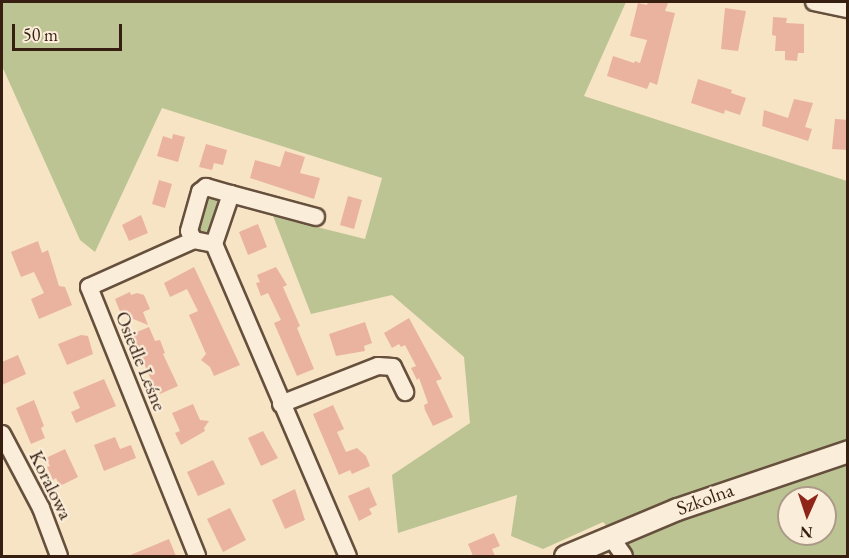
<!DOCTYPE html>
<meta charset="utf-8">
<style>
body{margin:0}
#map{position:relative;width:849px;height:558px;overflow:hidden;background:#f7e4c4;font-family:"EB Garamond",serif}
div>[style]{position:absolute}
.green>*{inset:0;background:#bdc494}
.building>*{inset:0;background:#eab39f}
.roads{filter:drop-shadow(2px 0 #66503d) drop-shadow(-2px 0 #66503d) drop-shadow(0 2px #66503d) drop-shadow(0 -2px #66503d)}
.minor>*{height:16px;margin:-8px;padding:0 8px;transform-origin:8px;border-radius:8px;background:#faedd9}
.tertiary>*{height:21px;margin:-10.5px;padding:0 10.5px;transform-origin:10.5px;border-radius:10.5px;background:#faedd9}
span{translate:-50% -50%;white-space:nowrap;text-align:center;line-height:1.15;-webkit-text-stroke:4.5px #faedd9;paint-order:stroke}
.street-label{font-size:20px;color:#361e10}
.frame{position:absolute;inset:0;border:3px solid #361e10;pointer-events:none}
.north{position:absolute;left:777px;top:486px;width:60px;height:60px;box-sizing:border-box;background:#faedd9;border:2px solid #ac9a89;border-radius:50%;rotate:183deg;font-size:16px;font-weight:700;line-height:24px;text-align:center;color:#361e10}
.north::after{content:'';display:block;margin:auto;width:21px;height:27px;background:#8f2418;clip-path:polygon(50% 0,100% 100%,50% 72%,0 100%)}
.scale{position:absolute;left:12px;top:24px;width:110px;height:27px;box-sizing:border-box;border:3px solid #361e10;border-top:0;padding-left:8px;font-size:18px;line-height:21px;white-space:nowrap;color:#361e10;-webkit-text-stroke:4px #faedd9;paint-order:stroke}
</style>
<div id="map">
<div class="green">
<div style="clip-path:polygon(evenodd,2px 2px,626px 2px,584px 96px,847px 181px,847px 556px,635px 556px,603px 522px,543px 549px,511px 536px,517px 495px,398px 533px,392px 475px,470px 423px,464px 357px,392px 295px,311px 314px,273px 216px,365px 239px,382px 178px,162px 108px,95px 252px,80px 240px,2px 66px,2px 2px,789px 498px,825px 498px,825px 534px,789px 534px,789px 498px)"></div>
<div style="clip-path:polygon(212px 195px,219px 198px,221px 203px,209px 235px,202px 234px,198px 228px,207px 198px)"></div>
</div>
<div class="building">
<div style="clip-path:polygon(648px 2px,668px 3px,665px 11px,675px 13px,657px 85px,650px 82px,647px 89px,607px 76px,613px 56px,634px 63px,635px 61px,640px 63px,647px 40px,630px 36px,638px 3px,647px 5px)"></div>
<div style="clip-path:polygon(725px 8px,746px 11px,738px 51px,721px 49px)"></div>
<div style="clip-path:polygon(773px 17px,787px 18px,786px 23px,804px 24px,804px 53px,798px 53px,797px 61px,785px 60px,785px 51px,775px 51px,776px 36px,772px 35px)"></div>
<div style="clip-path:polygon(698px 79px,732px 90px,731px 93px,746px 98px,740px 115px,725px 110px,724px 114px,691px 103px)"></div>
<div style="clip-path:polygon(794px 99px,813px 103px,805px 127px,812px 129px,808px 141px,762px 126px,764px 110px,788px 118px)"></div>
<div style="clip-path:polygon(835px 119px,848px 120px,848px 150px,832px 149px)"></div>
<div style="clip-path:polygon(173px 134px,185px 137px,178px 162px,157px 156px,163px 136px,172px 139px)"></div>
<div style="clip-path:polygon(206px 144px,227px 150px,223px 165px,214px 163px,212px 170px,199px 167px)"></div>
<div style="clip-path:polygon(285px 151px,305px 157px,300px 173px,320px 178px,314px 199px,250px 178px,255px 160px,280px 167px)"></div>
<div style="clip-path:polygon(159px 180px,172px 184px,165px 208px,152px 204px)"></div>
<div style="clip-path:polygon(348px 196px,362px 200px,354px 229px,340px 225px)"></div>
<div style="clip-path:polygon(141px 215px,148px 233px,129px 241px,122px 225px)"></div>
<div style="clip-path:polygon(258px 224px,267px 247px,248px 255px,239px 232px)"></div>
<div style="clip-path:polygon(38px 241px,42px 253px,48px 250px,59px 286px,65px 287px,72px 305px,39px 319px,31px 299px,44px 293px,34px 272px,21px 277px,11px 252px)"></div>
<div style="clip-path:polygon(194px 267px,240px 365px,214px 376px,210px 367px,201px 360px,206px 354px,189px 315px,198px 311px,187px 289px,170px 297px,164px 283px)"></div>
<div style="clip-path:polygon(276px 267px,287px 285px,283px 287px,300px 326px,297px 328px,314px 369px,297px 376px,274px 323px,281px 320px,268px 293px,261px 296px,256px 283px,260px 282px,257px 275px)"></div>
<div style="clip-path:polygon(130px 292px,131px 295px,137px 293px,144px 295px,150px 309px,143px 312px,148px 325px,121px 314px,115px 299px)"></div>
<div style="clip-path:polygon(409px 318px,442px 379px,436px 381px,453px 417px,433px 426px,425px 410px,424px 405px,428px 403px,419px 378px,417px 380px,411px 368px,416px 366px,405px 345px,401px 347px,399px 344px,392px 348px,384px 333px)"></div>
<div style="clip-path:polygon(365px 322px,372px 343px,364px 346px,365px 351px,336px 356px,329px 334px)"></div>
<div style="clip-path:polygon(149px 327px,155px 341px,160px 340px,165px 353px,163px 354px,178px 386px,160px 394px,156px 386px,154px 387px,132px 334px)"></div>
<div style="clip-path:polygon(81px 335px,88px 336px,93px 354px,67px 365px,58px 344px)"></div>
<div style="clip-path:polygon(18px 355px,26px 374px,2px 385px,2px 362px)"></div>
<div style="clip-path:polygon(104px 379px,116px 406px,76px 423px,71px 412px,80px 408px,73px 392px)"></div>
<div style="clip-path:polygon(34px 400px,44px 426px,41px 428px,45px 438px,31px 444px,16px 408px)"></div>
<div style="clip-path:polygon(193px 404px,200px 420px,209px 421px,204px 428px,205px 431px,181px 445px,175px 433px,180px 431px,172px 413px)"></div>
<div style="clip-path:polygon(333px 405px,344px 429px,337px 432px,346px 452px,357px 448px,366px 456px,370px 466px,352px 474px,350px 470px,339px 475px,313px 414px)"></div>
<div style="clip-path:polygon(263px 431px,278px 458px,261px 466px,248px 438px)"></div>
<div style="clip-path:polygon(115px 437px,120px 449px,131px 445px,136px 458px,104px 471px,94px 445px)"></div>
<div style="clip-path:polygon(65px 449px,78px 477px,60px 486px,56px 478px,53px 480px,47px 467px,50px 466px,46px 458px)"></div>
<div style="clip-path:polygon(213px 460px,225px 484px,198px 496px,187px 472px)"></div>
<div style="clip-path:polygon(369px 487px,377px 505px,369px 509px,372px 514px,359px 521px,348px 496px)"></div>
<div style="clip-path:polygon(295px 489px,305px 520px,285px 529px,272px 500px)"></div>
<div style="clip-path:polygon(230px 508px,246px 540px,223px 552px,207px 519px)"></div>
<div style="clip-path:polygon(494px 533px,500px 546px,492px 549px,495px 556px,473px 556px,468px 544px)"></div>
<div style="clip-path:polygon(169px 539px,176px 556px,128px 556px)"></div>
</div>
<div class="roads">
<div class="minor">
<div style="left:814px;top:2px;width:35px;rotate:12deg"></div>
<div style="left:231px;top:194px;width:88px;rotate:15.1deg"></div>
<div style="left:194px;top:240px;width:115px;rotate:155.9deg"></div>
<div style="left:89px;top:287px;width:290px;rotate:68.1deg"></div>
<div style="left:214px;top:244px;width:20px;rotate:-169deg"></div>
<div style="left:194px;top:240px;width:10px;rotate:-119deg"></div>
<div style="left:189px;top:231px;width:41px;rotate:-74.2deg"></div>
<div style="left:200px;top:192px;width:8px;rotate:-40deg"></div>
<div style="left:206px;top:187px;width:26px;rotate:16deg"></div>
<div style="left:231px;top:194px;width:53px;rotate:108.8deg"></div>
<div style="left:214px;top:244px;width:340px;rotate:66.8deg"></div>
<div style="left:281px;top:404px;width:104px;rotate:-21.4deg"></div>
<div style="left:378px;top:366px;width:15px;rotate:4deg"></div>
<div style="left:393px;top:367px;width:28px;rotate:64deg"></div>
<div style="left:2px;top:434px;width:84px;rotate:62.2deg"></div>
<div style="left:41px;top:508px;width:51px;rotate:69.4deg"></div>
<div style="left:610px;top:536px;width:24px;rotate:55deg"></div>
</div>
<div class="tertiary">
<div style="left:565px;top:556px;width:121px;rotate:-22.8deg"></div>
<div style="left:677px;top:509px;width:181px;rotate:-18.7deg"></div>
</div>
</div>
<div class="street-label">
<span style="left:141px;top:361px;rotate:68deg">Osiedle Leśne</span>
<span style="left:51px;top:485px;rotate:64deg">Koralowa</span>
<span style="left:705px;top:499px;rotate:-20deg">Szkolna</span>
</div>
<div class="frame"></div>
<div class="north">N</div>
<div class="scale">50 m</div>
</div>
